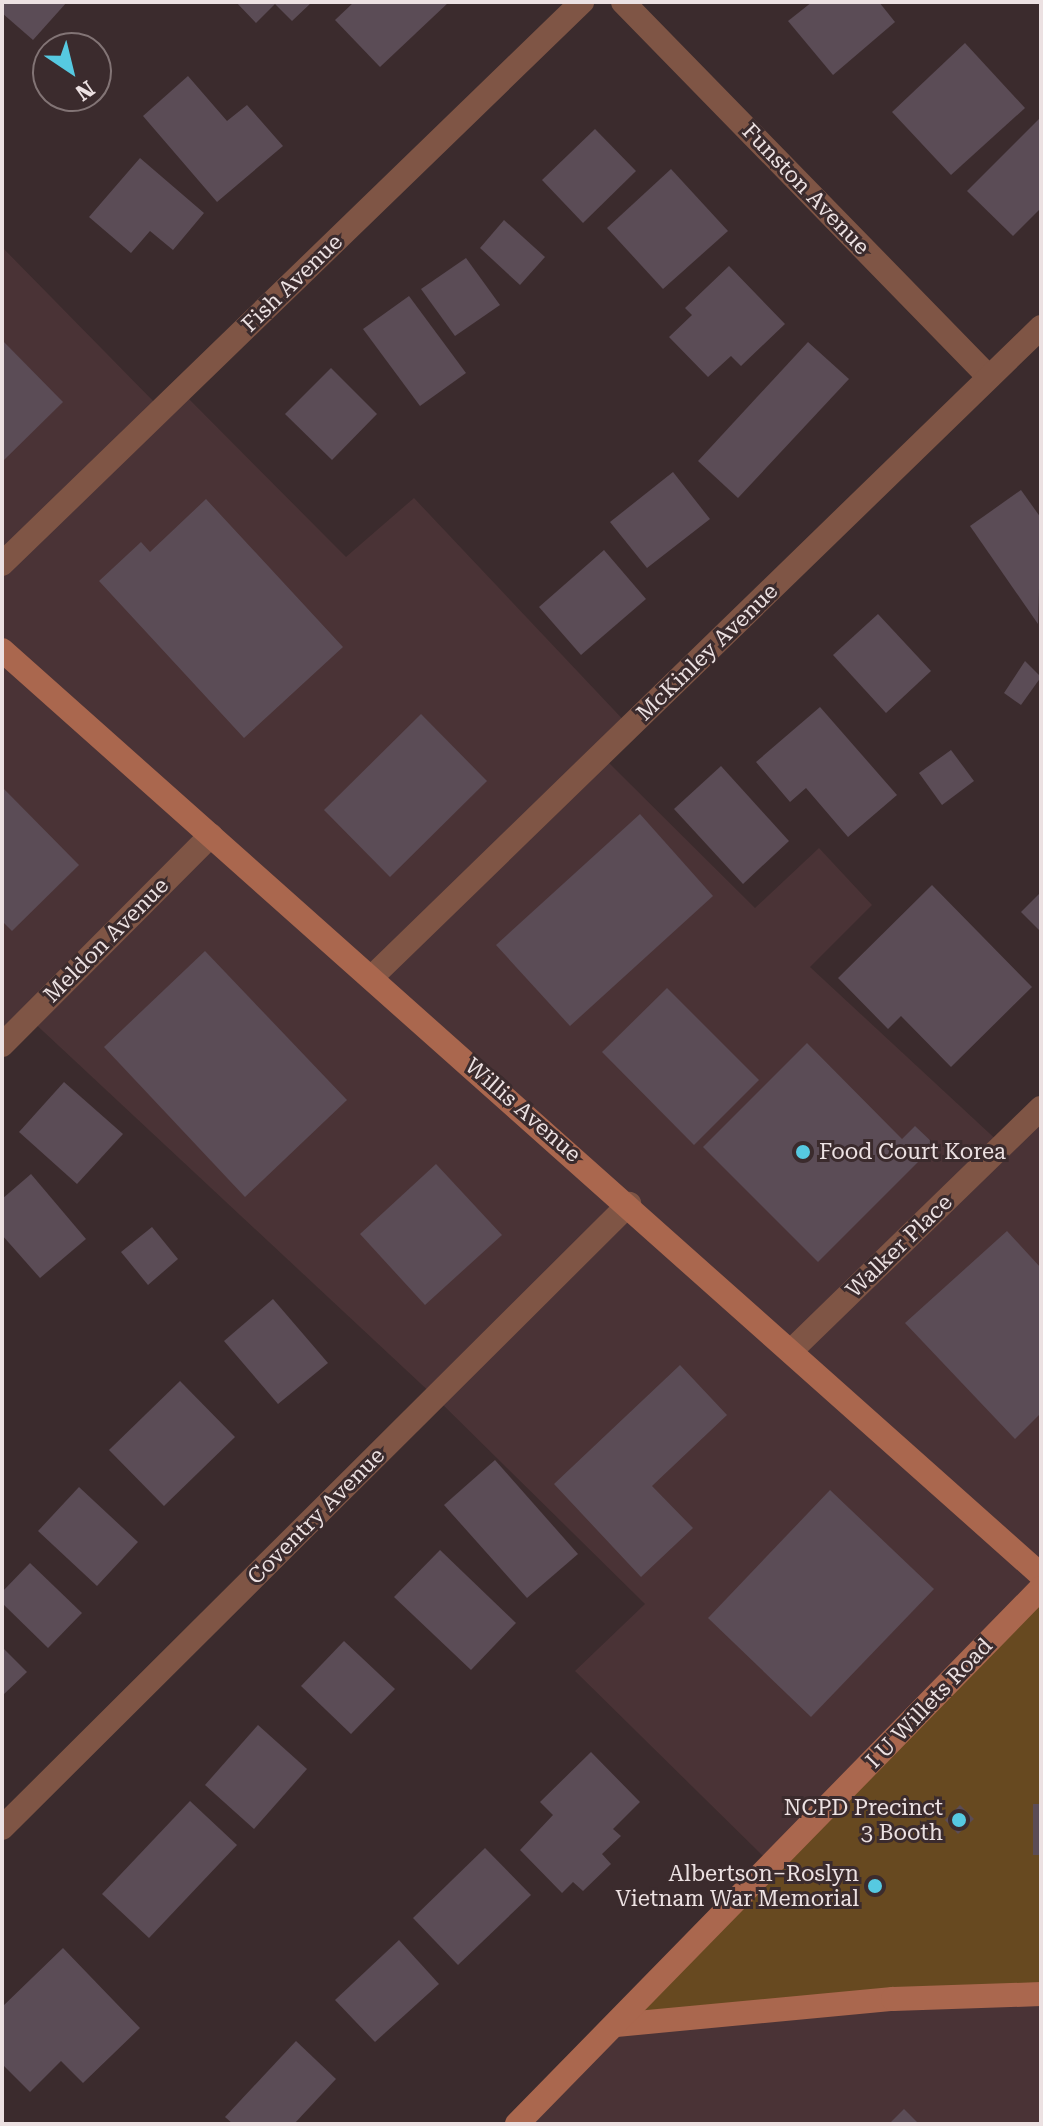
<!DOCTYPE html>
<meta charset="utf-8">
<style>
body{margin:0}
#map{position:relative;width:1043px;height:2126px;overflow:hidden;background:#3b2b2d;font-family:"Roboto Serif",serif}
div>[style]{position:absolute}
.built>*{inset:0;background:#4a3336}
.green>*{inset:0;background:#674920}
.building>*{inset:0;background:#5b4c56}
.street>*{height:24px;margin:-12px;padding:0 12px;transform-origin:12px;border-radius:12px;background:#7f5545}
.secondary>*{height:24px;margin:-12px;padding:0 12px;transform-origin:12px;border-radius:12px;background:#aa674e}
.dots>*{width:22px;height:22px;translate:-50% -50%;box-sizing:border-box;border:4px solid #3b2b2d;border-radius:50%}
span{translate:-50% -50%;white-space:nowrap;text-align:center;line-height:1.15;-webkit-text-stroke:6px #3b2b2d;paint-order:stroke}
.street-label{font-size:22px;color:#ece1e2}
.poi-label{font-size:22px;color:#ece1e2}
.left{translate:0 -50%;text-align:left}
.right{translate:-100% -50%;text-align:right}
.frame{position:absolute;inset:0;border:4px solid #ece1e2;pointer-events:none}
.north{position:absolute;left:32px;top:32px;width:80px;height:80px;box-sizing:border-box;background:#3b2b2d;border:2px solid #827475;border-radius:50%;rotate:145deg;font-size:22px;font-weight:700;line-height:32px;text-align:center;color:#ece1e2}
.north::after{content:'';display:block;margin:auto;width:28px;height:36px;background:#56c9e1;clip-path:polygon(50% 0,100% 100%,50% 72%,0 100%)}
</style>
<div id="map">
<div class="built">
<div style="clip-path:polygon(2px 247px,161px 409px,181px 391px,346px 557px,414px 498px,631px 728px,602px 756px,755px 908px,819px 848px,872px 905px,810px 967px,1002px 1145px,1041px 1119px,1041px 1588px,770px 1863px,575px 1671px,645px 1604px,435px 1397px,29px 1018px,2px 1043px)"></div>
<div style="clip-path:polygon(1041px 1990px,1041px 2124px,520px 2124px,616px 2025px)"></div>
</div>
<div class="green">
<div style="clip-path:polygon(1041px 1588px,1041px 1990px,616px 2025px)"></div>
</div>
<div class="building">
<div style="clip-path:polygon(2px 2px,67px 2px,33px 40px,2px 13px)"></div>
<div style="clip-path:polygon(236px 2px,312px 2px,292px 21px,275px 4px,256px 23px)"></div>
<div style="clip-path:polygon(354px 2px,449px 2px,380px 67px,335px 20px)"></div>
<div style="clip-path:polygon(812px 2px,879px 2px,895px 22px,833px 75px,788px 21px)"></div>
<div style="clip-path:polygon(965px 43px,1025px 108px,951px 175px,892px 112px)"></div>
<div style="clip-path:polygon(188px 76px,227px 121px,247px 105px,283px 146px,217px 202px,143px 116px)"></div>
<div style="clip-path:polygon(1041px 117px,1041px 208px,1013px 236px,967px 191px)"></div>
<div style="clip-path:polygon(595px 129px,636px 171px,583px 223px,542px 180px)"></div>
<div style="clip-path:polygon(140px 158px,204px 213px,173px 250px,150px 231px,131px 253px,89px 217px)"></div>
<div style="clip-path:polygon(671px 169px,728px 231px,663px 289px,607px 228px)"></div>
<div style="clip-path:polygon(504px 220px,545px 257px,520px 285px,480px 248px)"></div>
<div style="clip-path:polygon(466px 258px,500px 305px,455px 336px,421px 289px)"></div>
<div style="clip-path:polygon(729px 266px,785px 324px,741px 366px,731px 356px,708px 377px,669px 337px,692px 315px,685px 308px)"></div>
<div style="clip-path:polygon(409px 296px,466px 373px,420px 406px,363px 329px)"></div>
<div style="clip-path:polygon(2px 340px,63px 402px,2px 462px)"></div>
<div style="clip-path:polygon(808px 342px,849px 379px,738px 498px,698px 461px)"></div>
<div style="clip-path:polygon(331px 368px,377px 414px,332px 460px,285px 414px)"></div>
<div style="clip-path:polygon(673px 472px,710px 519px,647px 568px,610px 522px)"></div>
<div style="clip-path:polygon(1021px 490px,1041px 518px,1038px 624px,970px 526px)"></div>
<div style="clip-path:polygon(206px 499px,343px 647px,244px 738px,99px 581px,141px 542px,150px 552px)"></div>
<div style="clip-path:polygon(604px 550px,646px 599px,581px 655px,539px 607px)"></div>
<div style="clip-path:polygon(878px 614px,931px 671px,886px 713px,833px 655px)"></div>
<div style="clip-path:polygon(1025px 661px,1041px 677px,1021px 705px,1004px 693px)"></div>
<div style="clip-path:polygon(820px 707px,897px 795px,848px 837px,806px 788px,790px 802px,756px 762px)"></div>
<div style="clip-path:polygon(421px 714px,487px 781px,390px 877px,324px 810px)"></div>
<div style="clip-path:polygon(951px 750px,974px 781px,942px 805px,919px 773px)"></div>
<div style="clip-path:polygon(721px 766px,789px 841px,743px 884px,674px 809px)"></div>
<div style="clip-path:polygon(2px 787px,79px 865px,12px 931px,2px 921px)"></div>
<div style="clip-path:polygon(640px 814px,713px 896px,570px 1026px,496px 945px)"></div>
<div style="clip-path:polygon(932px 885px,1032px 987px,951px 1067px,901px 1016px,888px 1029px,838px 978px)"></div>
<div style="clip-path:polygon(1041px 892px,1041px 932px,1021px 912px)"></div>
<div style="clip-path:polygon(205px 951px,347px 1100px,245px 1197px,104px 1047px)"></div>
<div style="clip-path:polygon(667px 988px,759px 1080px,694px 1145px,602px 1052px)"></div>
<div style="clip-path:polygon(807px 1043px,902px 1139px,915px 1126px,935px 1145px,818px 1262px,703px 1147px)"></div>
<div style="clip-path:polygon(64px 1082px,123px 1134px,77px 1184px,19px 1132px)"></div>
<div style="clip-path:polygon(436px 1164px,502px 1235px,425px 1305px,360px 1234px)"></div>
<div style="clip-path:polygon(31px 1174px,86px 1239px,40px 1278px,2px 1235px,2px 1199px)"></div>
<div style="clip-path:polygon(152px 1227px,178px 1259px,148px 1285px,121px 1252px)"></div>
<div style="clip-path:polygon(1007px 1231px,1041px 1268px,1041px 1413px,1015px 1439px,905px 1323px)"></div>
<div style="clip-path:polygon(273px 1299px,328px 1363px,278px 1404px,224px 1341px)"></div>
<div style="clip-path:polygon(680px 1365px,727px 1415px,652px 1486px,693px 1528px,641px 1577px,554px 1484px)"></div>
<div style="clip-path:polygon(180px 1381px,235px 1437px,164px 1506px,109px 1450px)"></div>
<div style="clip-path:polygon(495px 1460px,578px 1554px,527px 1598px,444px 1505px)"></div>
<div style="clip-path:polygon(79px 1487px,138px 1542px,97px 1586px,38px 1531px)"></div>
<div style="clip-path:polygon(830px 1490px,934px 1589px,811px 1717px,708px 1618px)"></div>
<div style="clip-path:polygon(440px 1550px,516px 1623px,471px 1670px,394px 1597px)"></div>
<div style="clip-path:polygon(30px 1563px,82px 1613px,48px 1648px,2px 1603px,2px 1592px)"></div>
<div style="clip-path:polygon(344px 1641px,395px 1689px,351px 1734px,301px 1686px)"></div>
<div style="clip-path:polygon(2px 1647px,27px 1672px,2px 1696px)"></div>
<div style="clip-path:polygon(258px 1725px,307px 1769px,254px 1829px,205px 1785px)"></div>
<div style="clip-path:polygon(591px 1752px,640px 1802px,613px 1829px,621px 1836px,602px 1854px,611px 1864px,583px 1891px,573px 1882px,562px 1893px,520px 1850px,553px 1815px,540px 1802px)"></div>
<div style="clip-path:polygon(190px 1801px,237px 1845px,149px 1938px,102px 1894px)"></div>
<div style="clip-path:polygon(1033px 1804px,1041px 1804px,1041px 1855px,1033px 1855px)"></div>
<div style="clip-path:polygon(960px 1805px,974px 1819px,958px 1834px,945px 1820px)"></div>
<div style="clip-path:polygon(485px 1848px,531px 1895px,458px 1965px,413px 1918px)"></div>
<div style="clip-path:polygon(399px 1940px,439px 1984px,375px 2042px,335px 2000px)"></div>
<div style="clip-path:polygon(63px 1948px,140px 2028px,83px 2083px,61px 2061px,30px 2092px,2px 2064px,2px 2007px)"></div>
<div style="clip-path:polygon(296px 2041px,336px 2079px,294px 2124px,233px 2124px,225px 2117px)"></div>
<div style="clip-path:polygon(904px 2109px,919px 2124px,889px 2124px)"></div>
</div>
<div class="street">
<div style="left:623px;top:2px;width:524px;rotate:45.7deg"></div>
<div style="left:2px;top:564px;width:808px;rotate:-44.1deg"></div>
<div style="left:372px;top:977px;width:933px;rotate:-44.17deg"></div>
<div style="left:2px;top:1045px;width:296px;rotate:-45.1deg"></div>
<div style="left:792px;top:1350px;width:347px;rotate:-44.2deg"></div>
<div style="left:2px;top:1828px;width:885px;rotate:-44.86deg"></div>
</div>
<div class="secondary">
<div style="left:2px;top:650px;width:1391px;rotate:41.68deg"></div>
<div style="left:616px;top:2025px;width:278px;rotate:-5.4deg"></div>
<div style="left:893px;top:1999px;width:148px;rotate:-1.9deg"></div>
<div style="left:517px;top:2124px;width:750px;rotate:-45.65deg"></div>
</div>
<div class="dots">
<div style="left:803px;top:1152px;background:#56c9e1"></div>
<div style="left:959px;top:1820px;background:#56c9e1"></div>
<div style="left:875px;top:1886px;background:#56c9e1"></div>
</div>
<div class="street-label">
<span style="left:806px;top:189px;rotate:46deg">Funston Avenue</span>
<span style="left:292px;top:283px;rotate:-44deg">Fish Avenue</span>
<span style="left:707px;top:652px;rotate:-44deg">McKinley Avenue</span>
<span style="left:106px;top:940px;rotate:-45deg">Meldon Avenue</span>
<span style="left:523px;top:1110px;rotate:41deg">Willis Avenue</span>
<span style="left:899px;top:1246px;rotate:-44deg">Walker Place</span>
<span style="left:316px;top:1516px;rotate:-45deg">Coventry Avenue</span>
<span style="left:929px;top:1703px;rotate:-46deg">I U Willets Road</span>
</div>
<div class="poi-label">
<span class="left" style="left:819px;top:1152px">Food Court Korea</span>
<span class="right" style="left:943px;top:1820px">NCPD Precinct<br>3 Booth</span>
<span class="right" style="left:859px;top:1886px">Albertson–Roslyn<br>Vietnam War Memorial</span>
</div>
<div class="frame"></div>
<div class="north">N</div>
</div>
